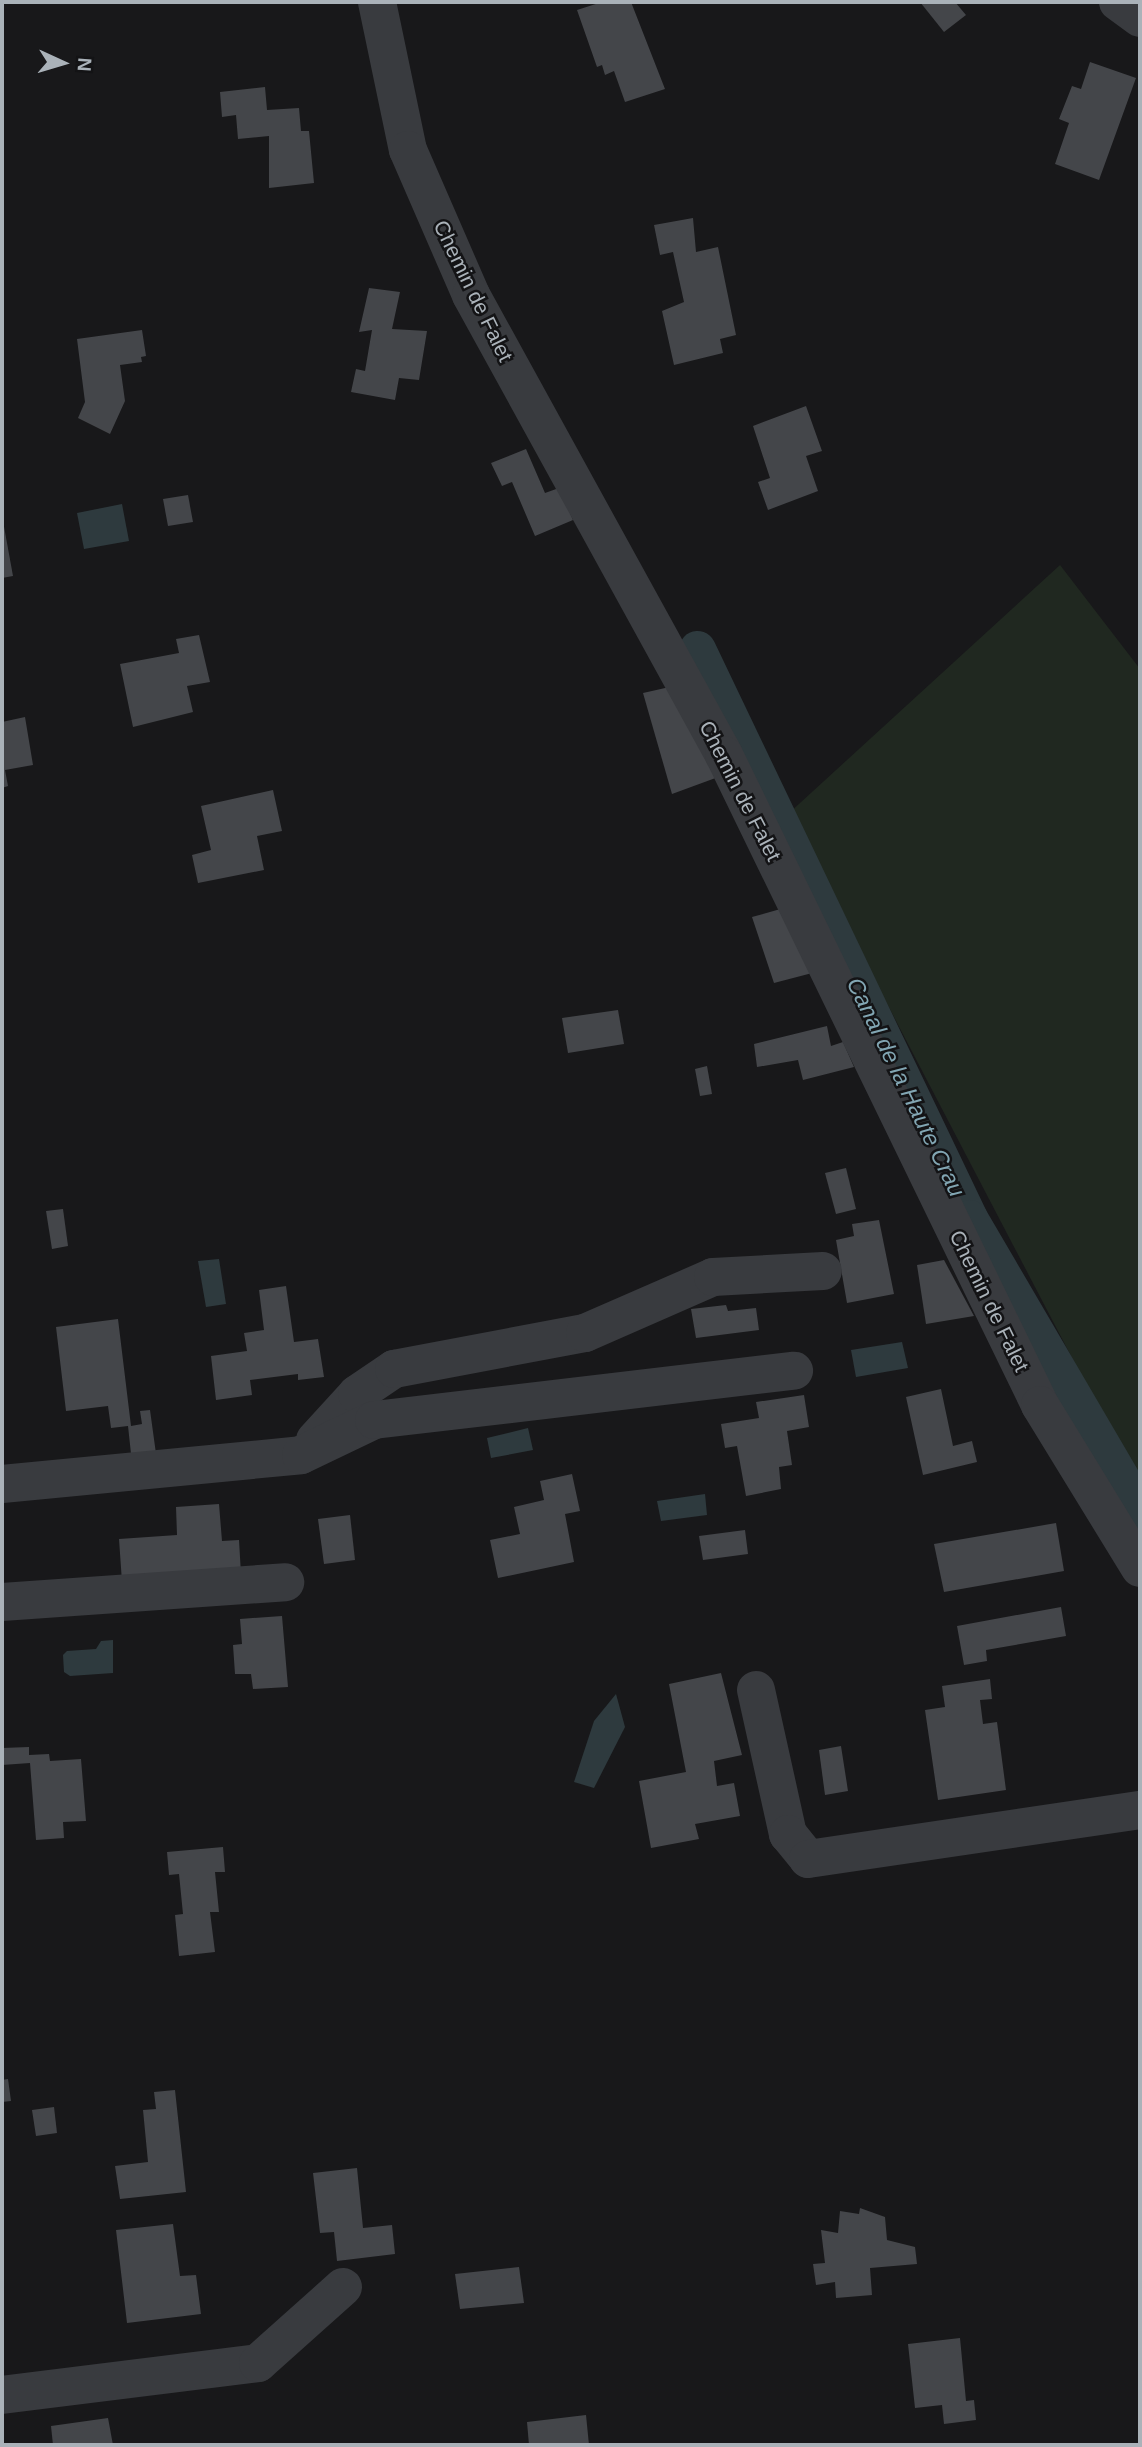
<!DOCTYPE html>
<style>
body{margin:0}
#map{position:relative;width:1142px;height:2447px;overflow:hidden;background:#18181a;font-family:Helvetica,sans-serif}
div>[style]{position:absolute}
.green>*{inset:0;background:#202820}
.water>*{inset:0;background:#2e3a3e}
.canal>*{height:37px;margin:-18.5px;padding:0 18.5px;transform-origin:18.5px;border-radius:18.5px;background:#2e3a3e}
.building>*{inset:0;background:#44464a}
.minor>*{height:38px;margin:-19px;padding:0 19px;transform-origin:19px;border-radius:19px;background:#393b3f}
span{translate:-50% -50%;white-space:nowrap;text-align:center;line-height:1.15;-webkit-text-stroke:5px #131315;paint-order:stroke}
.street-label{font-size:21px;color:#aab2b9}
.water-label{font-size:23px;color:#82a6b3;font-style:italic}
.frame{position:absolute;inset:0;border:4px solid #aab2b9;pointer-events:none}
.north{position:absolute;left:28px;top:28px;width:70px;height:70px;-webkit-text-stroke:5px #131315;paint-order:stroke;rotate:94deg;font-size:19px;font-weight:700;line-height:28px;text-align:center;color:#aab2b9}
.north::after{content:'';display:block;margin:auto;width:24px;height:32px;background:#aab2b9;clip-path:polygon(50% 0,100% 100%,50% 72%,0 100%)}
</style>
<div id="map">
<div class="green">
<div style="clip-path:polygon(1060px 565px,1140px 669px,1140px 1488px,788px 814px)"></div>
</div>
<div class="water">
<div style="clip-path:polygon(122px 504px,129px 541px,84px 549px,77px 513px)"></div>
<div style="clip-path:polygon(219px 1259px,226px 1304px,206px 1307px,198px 1261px)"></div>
<div style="clip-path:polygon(902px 1342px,908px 1368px,856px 1377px,851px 1350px)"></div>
<div style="clip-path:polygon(528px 1428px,533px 1450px,491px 1458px,487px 1438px)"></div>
<div style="clip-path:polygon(705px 1494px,707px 1515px,661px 1521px,657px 1501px)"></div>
<div style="clip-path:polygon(113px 1640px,113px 1673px,70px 1676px,64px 1672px,63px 1655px,67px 1651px,96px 1649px,101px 1641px)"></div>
<div style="clip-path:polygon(616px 1694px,625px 1727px,594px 1788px,574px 1782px,594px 1721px)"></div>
</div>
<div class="canal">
<div style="left:697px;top:649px;width:631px;rotate:64.45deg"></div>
<div style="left:969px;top:1218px;width:339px;rotate:59.7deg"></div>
</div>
<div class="building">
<div style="clip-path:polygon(602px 2px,631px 2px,665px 89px,625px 102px,614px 71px,605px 75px,602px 65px,597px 67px,577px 10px)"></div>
<div style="clip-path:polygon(920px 2px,955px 2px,966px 15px,944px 32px)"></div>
<div style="clip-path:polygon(1090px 62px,1136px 78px,1099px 180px,1055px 164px,1069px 123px,1059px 119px,1072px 86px,1081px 89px)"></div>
<div style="clip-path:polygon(265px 87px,267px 110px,299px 108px,301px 131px,309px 131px,314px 183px,269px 188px,269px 136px,238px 139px,236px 115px,222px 117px,220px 92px)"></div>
<div style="clip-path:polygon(693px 218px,696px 252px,718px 247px,736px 335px,720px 339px,723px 353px,674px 365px,662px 311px,684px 302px,673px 252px,660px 255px,654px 225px)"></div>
<div style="clip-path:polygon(369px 288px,400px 292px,392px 329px,427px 331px,419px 380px,399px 378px,395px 400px,351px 392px,356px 369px,365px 371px,372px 330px,359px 332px)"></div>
<div style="clip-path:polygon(142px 330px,146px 356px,141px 357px,142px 362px,120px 365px,125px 401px,110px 434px,78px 418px,85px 402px,77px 339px)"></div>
<div style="clip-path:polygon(806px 406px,822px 451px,806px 456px,818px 491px,768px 510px,758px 482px,770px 478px,753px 426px)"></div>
<div style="clip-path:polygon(526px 449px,545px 493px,559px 488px,573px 520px,535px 536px,512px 482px,502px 486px,491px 463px)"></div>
<div style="clip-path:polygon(188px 495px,193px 522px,168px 526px,163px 499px)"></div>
<div style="clip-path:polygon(3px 521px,13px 576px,2px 578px,2px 522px)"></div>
<div style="clip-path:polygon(199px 635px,210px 682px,187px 686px,193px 712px,133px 727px,120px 664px,179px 653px,176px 639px)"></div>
<div style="clip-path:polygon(674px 686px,721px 776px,672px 794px,643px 693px)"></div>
<div style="clip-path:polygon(25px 717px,33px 765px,5px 770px,8px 786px,2px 788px,2px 722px)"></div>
<div style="clip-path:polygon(273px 790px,282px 831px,257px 836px,264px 870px,198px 883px,192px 855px,211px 850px,201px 806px)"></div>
<div style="clip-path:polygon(784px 908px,816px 972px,774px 983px,752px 917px)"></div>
<div style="clip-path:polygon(618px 1010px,624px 1044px,568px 1053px,562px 1018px)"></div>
<div style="clip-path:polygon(827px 1026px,831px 1046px,843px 1042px,854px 1067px,803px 1080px,798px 1060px,757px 1067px,754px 1044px)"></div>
<div style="clip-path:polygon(707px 1066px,712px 1094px,700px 1096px,695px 1069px)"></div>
<div style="clip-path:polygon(846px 1168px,856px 1209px,836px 1214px,825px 1173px)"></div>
<div style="clip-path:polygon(63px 1209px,68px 1246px,52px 1249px,46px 1211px)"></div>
<div style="clip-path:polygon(879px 1220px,894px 1294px,847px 1303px,836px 1240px,854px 1236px,852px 1224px)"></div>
<div style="clip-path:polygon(944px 1260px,974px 1316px,926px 1324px,917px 1265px)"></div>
<div style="clip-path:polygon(286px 1286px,294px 1342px,318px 1339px,324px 1377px,298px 1380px,298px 1374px,250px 1380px,252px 1395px,216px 1400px,211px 1356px,247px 1351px,244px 1333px,264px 1330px,259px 1290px)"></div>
<div style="clip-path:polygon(726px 1305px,728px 1311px,756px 1308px,759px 1330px,696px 1338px,691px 1309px)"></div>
<div style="clip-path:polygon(118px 1319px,131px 1426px,142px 1424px,140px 1411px,150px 1410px,157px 1461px,132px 1463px,128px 1426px,111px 1428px,108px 1406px,66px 1411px,56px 1327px)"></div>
<div style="clip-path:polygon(941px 1389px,953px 1446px,972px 1441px,977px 1462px,923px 1475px,906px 1397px)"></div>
<div style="clip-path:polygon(804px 1395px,809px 1427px,787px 1431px,792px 1465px,779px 1467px,781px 1489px,746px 1496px,737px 1446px,725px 1448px,721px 1424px,759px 1418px,756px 1402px)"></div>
<div style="clip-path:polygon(572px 1474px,580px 1511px,565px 1514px,574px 1562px,498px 1578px,490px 1540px,520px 1534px,514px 1507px,544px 1500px,540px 1481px)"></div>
<div style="clip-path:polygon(219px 1504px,222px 1541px,239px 1540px,241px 1574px,122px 1582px,119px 1539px,177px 1535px,176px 1507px)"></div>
<div style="clip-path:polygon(350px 1515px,355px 1560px,324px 1564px,318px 1519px)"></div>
<div style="clip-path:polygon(1056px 1523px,1064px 1571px,944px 1592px,934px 1544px)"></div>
<div style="clip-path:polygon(745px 1530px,748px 1554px,703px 1560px,699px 1536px)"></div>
<div style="clip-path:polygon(1061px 1607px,1066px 1636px,986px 1650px,987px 1661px,964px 1665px,957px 1626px)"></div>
<div style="clip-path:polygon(282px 1616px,288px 1687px,253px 1689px,251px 1674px,235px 1674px,233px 1645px,242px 1644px,240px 1619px)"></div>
<div style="clip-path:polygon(721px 1673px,742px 1755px,714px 1761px,717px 1786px,734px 1783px,740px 1816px,695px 1824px,699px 1839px,651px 1848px,639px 1781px,686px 1772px,669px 1684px)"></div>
<div style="clip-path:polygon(990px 1679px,992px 1699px,980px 1700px,983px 1724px,997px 1722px,1006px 1790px,938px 1800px,925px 1710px,945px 1707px,942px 1686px)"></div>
<div style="clip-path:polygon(841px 1746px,848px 1791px,825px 1795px,819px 1750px)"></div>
<div style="clip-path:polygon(29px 1747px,29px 1755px,49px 1754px,50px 1761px,81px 1759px,86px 1821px,63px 1822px,64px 1838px,36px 1840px,30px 1763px,2px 1765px,2px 1748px)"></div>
<div style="clip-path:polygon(223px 1847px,225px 1872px,215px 1872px,219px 1912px,210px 1912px,215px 1952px,179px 1956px,175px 1915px,183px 1914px,179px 1874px,169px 1875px,167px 1852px)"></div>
<div style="clip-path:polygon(8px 2079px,11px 2101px,2px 2102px,2px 2080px)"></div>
<div style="clip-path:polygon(175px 2090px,186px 2192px,120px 2199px,115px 2166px,148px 2162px,143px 2110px,156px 2109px,154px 2092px)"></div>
<div style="clip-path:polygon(54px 2107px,57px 2133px,36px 2136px,32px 2110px)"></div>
<div style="clip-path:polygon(357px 2168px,363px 2228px,392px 2225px,395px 2254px,337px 2261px,334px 2232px,320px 2233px,313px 2173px)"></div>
<div style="clip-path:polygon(860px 2208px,885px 2217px,887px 2240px,915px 2247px,917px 2264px,870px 2268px,872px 2295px,836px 2298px,835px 2282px,816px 2285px,813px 2264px,825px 2263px,821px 2230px,838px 2233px,840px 2211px,859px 2214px)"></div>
<div style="clip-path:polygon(173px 2224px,180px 2276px,196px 2275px,201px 2314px,127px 2323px,116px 2230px)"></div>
<div style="clip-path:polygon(519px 2267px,524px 2303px,460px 2309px,455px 2274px)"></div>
<div style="clip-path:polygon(960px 2338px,966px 2401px,974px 2400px,976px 2420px,944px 2424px,942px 2405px,915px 2408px,908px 2344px)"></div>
<div style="clip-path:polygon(586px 2415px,589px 2445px,529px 2445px,527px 2422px)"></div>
<div style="clip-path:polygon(108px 2418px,113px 2445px,53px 2445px,51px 2426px)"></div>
</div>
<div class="minor">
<div style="left:377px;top:2px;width:151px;rotate:78.2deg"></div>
<div style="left:408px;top:150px;width:158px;rotate:66.5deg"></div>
<div style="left:471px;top:295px;width:525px;rotate:61.19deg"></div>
<div style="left:724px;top:755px;width:723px;rotate:64.07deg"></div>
<div style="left:1040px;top:1405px;width:191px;rotate:58.5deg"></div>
<div style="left:1118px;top:2px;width:27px;rotate:36deg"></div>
<div style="left:315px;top:1440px;width:62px;rotate:-47.6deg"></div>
<div style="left:357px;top:1394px;width:45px;rotate:-34deg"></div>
<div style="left:394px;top:1369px;width:194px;rotate:-10.7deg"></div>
<div style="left:585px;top:1333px;width:140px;rotate:-23.6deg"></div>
<div style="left:713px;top:1277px;width:110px;rotate:-3.1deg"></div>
<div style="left:2px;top:1484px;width:300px;rotate:-5.5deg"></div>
<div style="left:301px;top:1455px;width:81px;rotate:-25.6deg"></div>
<div style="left:374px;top:1420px;width:423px;rotate:-6.7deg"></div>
<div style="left:2px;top:1602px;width:284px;rotate:-4deg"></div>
<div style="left:756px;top:1690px;width:148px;rotate:77.5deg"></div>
<div style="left:788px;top:1834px;width:32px;rotate:51deg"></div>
<div style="left:808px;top:1859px;width:336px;rotate:-8.4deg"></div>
<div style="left:2px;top:2395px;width:258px;rotate:-7.1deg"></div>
<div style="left:258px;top:2363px;width:114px;rotate:-41.8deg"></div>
</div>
<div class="street-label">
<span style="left:473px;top:291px;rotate:64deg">Chemin de Falet</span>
<span style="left:740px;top:791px;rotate:63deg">Chemin de Falet</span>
<span style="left:989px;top:1301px;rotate:64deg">Chemin de Falet</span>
</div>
<div class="water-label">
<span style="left:906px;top:1087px;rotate:64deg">Canal de la Haute Crau</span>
</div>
<div class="frame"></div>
<div class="north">N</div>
</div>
